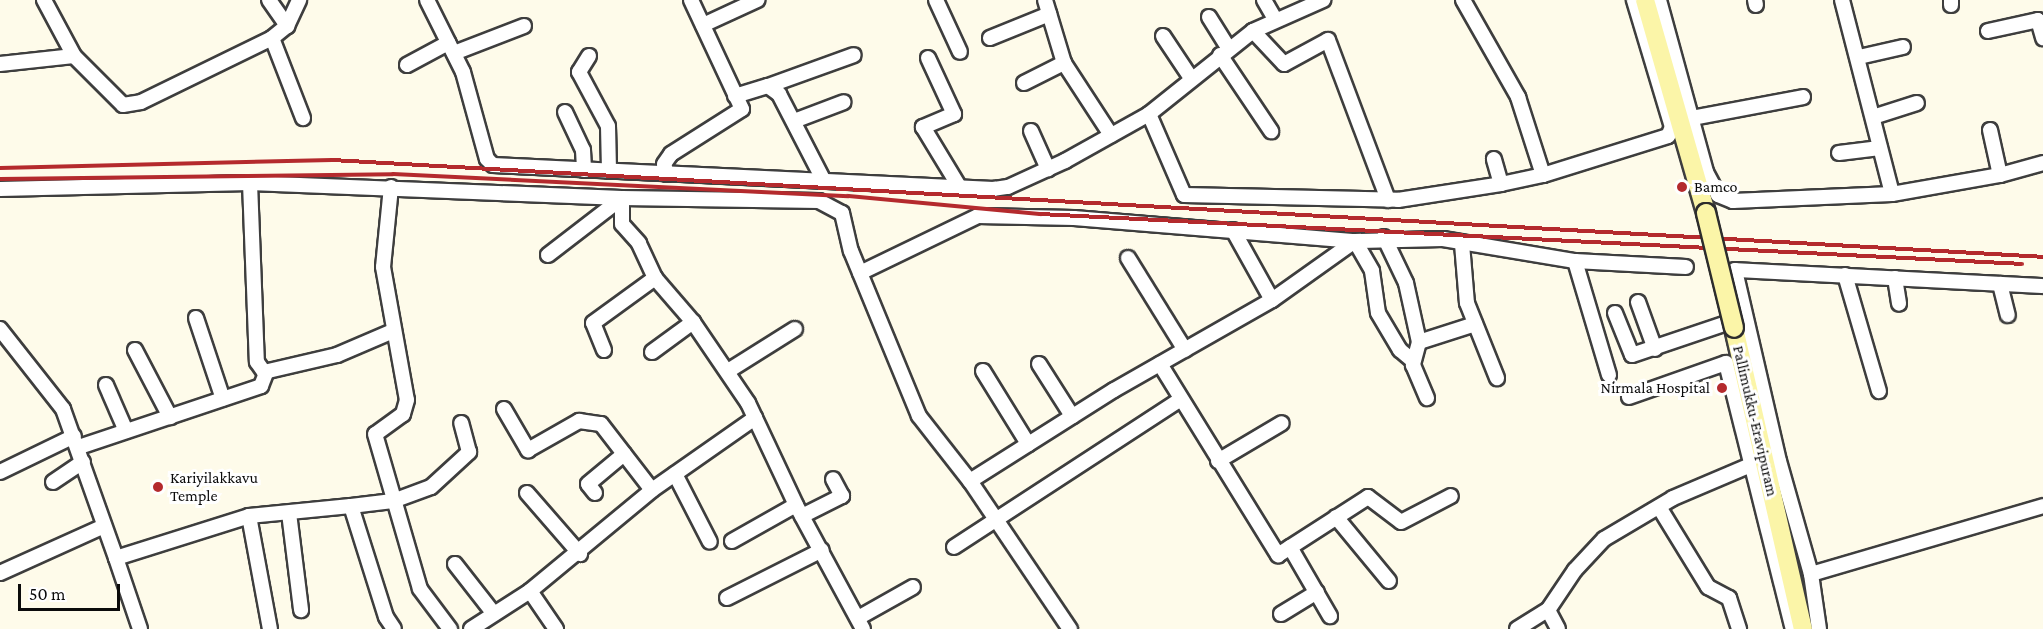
<!DOCTYPE html>
<style>
body{margin:0}
#map{position:relative;width:2043px;height:629px;overflow:hidden;background:#fefbea;font-family:"Crimson Pro",serif}
div>[style]{position:absolute}
.roads{filter:drop-shadow(2px 0 #3e3e3e) drop-shadow(-2px 0 #3e3e3e) drop-shadow(0 2px #3e3e3e) drop-shadow(0 -2px #3e3e3e)}
.street>*{height:14px;margin:-7px;padding:0 7px;transform-origin:7px;border-radius:7px;background:#fff}
.secondary>*{height:18px;margin:-9px;padding:0 9px;transform-origin:9px;border-radius:9px;background:#fbf5a8}
.rail>*{height:4px;margin:-2px;padding:0 2px;transform-origin:2px;border-radius:2px;background:#b42a2d}
.bridges{filter:drop-shadow(2px 0 #2d2d2d) drop-shadow(-2px 0 #2d2d2d) drop-shadow(0 2px #2d2d2d) drop-shadow(0 -2px #2d2d2d)}
.secondary-bridge>*{height:18px;margin:-9px;padding:0 9px;transform-origin:9px;border-radius:9px;background:#fbf5a8}
.dots>*{width:16px;height:16px;translate:-50% -50%;box-sizing:border-box;border:3px solid #fff;border-radius:50%}
span{translate:-50% -50%;white-space:nowrap;text-align:center;line-height:1.15;-webkit-text-stroke:6px #fff;paint-order:stroke}
.poi-label{font-size:16px;color:#0b0b0b}
.left{translate:0 -50%;text-align:left}
.right{translate:-100% -50%;text-align:right}
.street-label{font-size:16px;color:#0b0b0b}
.scale{position:absolute;left:18px;top:584px;width:102px;height:27px;box-sizing:border-box;border:3px solid #0b0b0b;border-top:0;padding-left:8px;font-size:18px;line-height:21px;white-space:nowrap;color:#0b0b0b;-webkit-text-stroke:4px #fff;paint-order:stroke}
</style>
<div id="map">
<div class="roads">
<div class="street">
<div style="left:44px;top:0;width:64px;rotate:61.8deg"></div>
<div style="left:269px;top:0;width:32px;rotate:55deg"></div>
<div style="left:427px;top:0;width:80px;rotate:63.4deg"></div>
<div style="left:463px;top:72px;width:90px;rotate:74.6deg"></div>
<div style="left:487px;top:159px;width:8px;rotate:45deg"></div>
<div style="left:493px;top:165px;width:501px;rotate:2.75deg"></div>
<div style="left:993px;top:189px;width:15px;rotate:-8deg"></div>
<div style="left:1008px;top:187px;width:63px;rotate:-24.5deg"></div>
<div style="left:1065px;top:161px;width:96px;rotate:-29.2deg"></div>
<div style="left:1149px;top:114px;width:133px;rotate:-38.6deg"></div>
<div style="left:1253px;top:31px;width:77px;rotate:-23.9deg"></div>
<div style="left:936px;top:0;width:57px;rotate:65.2deg"></div>
<div style="left:1045px;top:0;width:66px;rotate:73.2deg"></div>
<div style="left:1064px;top:63px;width:86px;rotate:56.9deg"></div>
<div style="left:1264px;top:0;width:22px;rotate:60deg"></div>
<div style="left:1463px;top:0;width:112px;rotate:60.4deg"></div>
<div style="left:1518px;top:97px;width:82px;rotate:72.2deg"></div>
<div style="left:1543px;top:175px;width:43px;rotate:167.9deg"></div>
<div style="left:1659px;top:0;width:178px;rotate:74.7deg"></div>
<div style="left:1706px;top:172px;width:26px;rotate:62deg"></div>
<div style="left:1718px;top:195px;width:16px;rotate:22deg"></div>
<div style="left:1733px;top:201px;width:159px;rotate:-2.5deg"></div>
<div style="left:1892px;top:194px;width:110px;rotate:-10deg"></div>
<div style="left:2000px;top:175px;width:45px;rotate:-15.6deg"></div>
<div style="left:1755px;top:0;width:5px;rotate:79deg"></div>
<div style="left:1842px;top:0;width:200px;rotate:75.5deg"></div>
<div style="left:1951px;top:0;width:5px;rotate:90deg"></div>
<div style="left:1209px;top:17px;width:36px;rotate:58deg"></div>
<div style="left:703px;top:25px;width:60px;rotate:-24.8deg"></div>
<div style="left:1253px;top:31px;width:45px;rotate:46.8deg"></div>
<div style="left:1284px;top:64px;width:50px;rotate:-28.6deg"></div>
<div style="left:1328px;top:40px;width:171px;rotate:69.4deg"></div>
<div style="left:1988px;top:31px;width:51px;rotate:-12.4deg"></div>
<div style="left:2038px;top:20px;width:19px;rotate:74deg"></div>
<div style="left:1163px;top:36px;width:50px;rotate:56.3deg"></div>
<div style="left:272px;top:38px;width:86px;rotate:68.8deg"></div>
<div style="left:990px;top:38px;width:64px;rotate:-22.1deg"></div>
<div style="left:454px;top:53px;width:75px;rotate:-21.1deg"></div>
<div style="left:1220px;top:55px;width:92px;rotate:56.1deg"></div>
<div style="left:589px;top:56px;width:19px;rotate:122deg"></div>
<div style="left:579px;top:72px;width:61px;rotate:61.8deg"></div>
<div style="left:608px;top:126px;width:45px;rotate:88.7deg"></div>
<div style="left:1859px;top:57px;width:45px;rotate:-12.8deg"></div>
<div style="left:928px;top:58px;width:62px;rotate:65.1deg"></div>
<div style="left:954px;top:114px;width:34px;rotate:157deg"></div>
<div style="left:923px;top:127px;width:71px;rotate:58.8deg"></div>
<div style="left:0;top:64px;width:74px;rotate:-6.2deg"></div>
<div style="left:74px;top:56px;width:69px;rotate:45deg"></div>
<div style="left:123px;top:105px;width:18px;rotate:-9deg"></div>
<div style="left:141px;top:102px;width:146px;rotate:-26deg"></div>
<div style="left:272px;top:38px;width:19px;rotate:-39deg"></div>
<div style="left:287px;top:26px;width:29px;rotate:-65deg"></div>
<div style="left:407px;top:65px;width:47px;rotate:-28.2deg"></div>
<div style="left:1024px;top:83px;width:45px;rotate:-26.6deg"></div>
<div style="left:768px;top:86px;width:91px;rotate:-19.8deg"></div>
<div style="left:735px;top:96px;width:34px;rotate:-17deg"></div>
<div style="left:768px;top:86px;width:14px;rotate:36deg"></div>
<div style="left:779px;top:94px;width:98px;rotate:62.7deg"></div>
<div style="left:565px;top:112px;width:42px;rotate:64.7deg"></div>
<div style="left:583px;top:150px;width:20px;rotate:87deg"></div>
<div style="left:1149px;top:114px;width:88px;rotate:66.6deg"></div>
<div style="left:1184px;top:195px;width:214px;rotate:1.3deg"></div>
<div style="left:1398px;top:200px;width:104px;rotate:-8.8deg"></div>
<div style="left:1501px;top:184px;width:26px;rotate:-106deg"></div>
<div style="left:1873px;top:117px;width:46px;rotate:-17.7deg"></div>
<div style="left:1692px;top:118px;width:113px;rotate:-10.7deg"></div>
<div style="left:794px;top:121px;width:53px;rotate:-20.8deg"></div>
<div style="left:1990px;top:130px;width:46px;rotate:77.5deg"></div>
<div style="left:1031px;top:131px;width:42px;rotate:65.9deg"></div>
<div style="left:1839px;top:153px;width:41px;rotate:-7deg"></div>
<div style="left:667px;top:174px;width:10px;rotate:-107deg"></div>
<div style="left:664px;top:164px;width:12px;rotate:-55deg"></div>
<div style="left:671px;top:154px;width:84px;rotate:-32.4deg"></div>
<div style="left:742px;top:109px;width:120px;rotate:-115.1deg"></div>
<div style="left:1543px;top:175px;width:131px;rotate:-17.3deg"></div>
<div style="left:1668px;top:136px;width:10px;rotate:-66deg"></div>
<div style="left:1672px;top:127px;width:133px;rotate:-106.7deg"></div>
<div style="left:250px;top:183px;width:179px;rotate:87.8deg"></div>
<div style="left:257px;top:362px;width:12px;rotate:55deg"></div>
<div style="left:264px;top:372px;width:75px;rotate:-13.1deg"></div>
<div style="left:337px;top:355px;width:61px;rotate:-23.2deg"></div>
<div style="left:391px;top:187px;width:80px;rotate:95.7deg"></div>
<div style="left:383px;top:267px;width:135px;rotate:79.8deg"></div>
<div style="left:407px;top:400px;width:15px;rotate:106deg"></div>
<div style="left:403px;top:414px;width:34px;rotate:144deg"></div>
<div style="left:375px;top:434px;width:161px;rotate:73.8deg"></div>
<div style="left:420px;top:589px;width:50px;rotate:53.1deg"></div>
<div style="left:0;top:189px;width:250px;rotate:-1.4deg"></div>
<div style="left:250px;top:183px;width:372px;rotate:2.3deg"></div>
<div style="left:1233px;top:230px;width:80px;rotate:60.9deg"></div>
<div style="left:1384px;top:237px;width:51px;rotate:64.4deg"></div>
<div style="left:1406px;top:283px;width:60px;rotate:77.6deg"></div>
<div style="left:1419px;top:342px;width:24px;rotate:105deg"></div>
<div style="left:1413px;top:365px;width:36px;rotate:67deg"></div>
<div style="left:1462px;top:244px;width:59px;rotate:85.2deg"></div>
<div style="left:1467px;top:303px;width:81px;rotate:68.2deg"></div>
<div style="left:548px;top:255px;width:93px;rotate:-37.6deg"></div>
<div style="left:1128px;top:258px;width:108px;rotate:58.2deg"></div>
<div style="left:1575px;top:261px;width:119px;rotate:73.4deg"></div>
<div style="left:860px;top:273px;width:131px;rotate:-25.8deg"></div>
<div style="left:978px;top:216px;width:96px;rotate:1.2deg"></div>
<div style="left:1074px;top:218px;width:282px;rotate:4.7deg"></div>
<div style="left:1355px;top:241px;width:88px;rotate:-1.3deg"></div>
<div style="left:1443px;top:239px;width:134px;rotate:9.5deg"></div>
<div style="left:1575px;top:261px;width:111px;rotate:3.1deg"></div>
<div style="left:1845px;top:275px;width:121px;rotate:73.7deg"></div>
<div style="left:1895px;top:278px;width:26px;rotate:81deg"></div>
<div style="left:2000px;top:284px;width:32px;rotate:76deg"></div>
<div style="left:1638px;top:302px;width:50px;rotate:70.1deg"></div>
<div style="left:1615px;top:313px;width:45px;rotate:68deg"></div>
<div style="left:1632px;top:355px;width:113px;rotate:-18.6deg"></div>
<div style="left:196px;top:318px;width:85px;rotate:71.6deg"></div>
<div style="left:0;top:329px;width:102px;rotate:51.8deg"></div>
<div style="left:63px;top:409px;width:158px;rotate:70.4deg"></div>
<div style="left:116px;top:558px;width:139px;rotate:-17.5deg"></div>
<div style="left:249px;top:516px;width:102px;rotate:-5.6deg"></div>
<div style="left:351px;top:506px;width:116px;rotate:72.5deg"></div>
<div style="left:386px;top:617px;width:14px;rotate:56deg"></div>
<div style="left:1419px;top:342px;width:59px;rotate:-17.8deg"></div>
<div style="left:135px;top:350px;width:76px;rotate:62.4deg"></div>
<div style="left:604px;top:350px;width:29px;rotate:-112deg"></div>
<div style="left:593px;top:323px;width:77px;rotate:-36deg"></div>
<div style="left:652px;top:352px;width:51px;rotate:-36.2deg"></div>
<div style="left:1039px;top:364px;width:62px;rotate:57.6deg"></div>
<div style="left:1160px;top:364px;width:225px;rotate:58.3deg"></div>
<div style="left:1278px;top:555px;width:107px;rotate:-32.8deg"></div>
<div style="left:1368px;top:497px;width:41px;rotate:37.1deg"></div>
<div style="left:1401px;top:522px;width:56px;rotate:-27.5deg"></div>
<div style="left:728px;top:371px;width:79px;rotate:-32.1deg"></div>
<div style="left:983px;top:371px;width:86px;rotate:58.3deg"></div>
<div style="left:106px;top:385px;width:50px;rotate:66.5deg"></div>
<div style="left:1629px;top:397px;width:103px;rotate:-19.3deg"></div>
<div style="left:1726px;top:363px;width:274px;rotate:75.9deg"></div>
<div style="left:504px;top:409px;width:48px;rotate:59.7deg"></div>
<div style="left:528px;top:450px;width:59px;rotate:-29.6deg"></div>
<div style="left:579px;top:421px;width:22px;rotate:8deg"></div>
<div style="left:601px;top:424px;width:83px;rotate:52.3deg"></div>
<div style="left:79px;top:447px;width:192px;rotate:-18.5deg"></div>
<div style="left:261px;top:386px;width:14px;rotate:-69deg"></div>
<div style="left:1218px;top:461px;width:74px;rotate:-30.7deg"></div>
<div style="left:0;top:472px;width:82px;rotate:-25.9deg"></div>
<div style="left:675px;top:474px;width:76px;rotate:62.8deg"></div>
<div style="left:970px;top:481px;width:170px;rotate:-32.3deg"></div>
<div style="left:1114px;top:390px;width:182px;rotate:-29.7deg"></div>
<div style="left:1272px;top:300px;width:102px;rotate:-35.4deg"></div>
<div style="left:1355px;top:241px;width:34px;rotate:60deg"></div>
<div style="left:1372px;top:271px;width:42px;rotate:81.9deg"></div>
<div style="left:1378px;top:313px;width:43px;rotate:59.3deg"></div>
<div style="left:1400px;top:350px;width:17px;rotate:40deg"></div>
<div style="left:53px;top:482px;width:36px;rotate:-34deg"></div>
<div style="left:527px;top:493px;width:81px;rotate:49deg"></div>
<div style="left:595px;top:493px;width:11px;rotate:-128deg"></div>
<div style="left:588px;top:484px;width:47px;rotate:-39.8deg"></div>
<div style="left:351px;top:506px;width:42px;rotate:-6.8deg"></div>
<div style="left:393px;top:501px;width:40px;rotate:-20.2deg"></div>
<div style="left:431px;top:487px;width:52px;rotate:-42.6deg"></div>
<div style="left:469px;top:452px;width:30px;rotate:-105deg"></div>
<div style="left:1659px;top:507px;width:94px;rotate:58.5deg"></div>
<div style="left:1708px;top:587px;width:24px;rotate:28deg"></div>
<div style="left:1729px;top:598px;width:33px;rotate:72deg"></div>
<div style="left:289px;top:513px;width:98px;rotate:82.9deg"></div>
<div style="left:249px;top:516px;width:115px;rotate:79.5deg"></div>
<div style="left:802px;top:516px;width:45px;rotate:-26.6deg"></div>
<div style="left:842px;top:496px;width:19px;rotate:-118deg"></div>
<div style="left:1336px;top:517px;width:83px;rotate:50.4deg"></div>
<div style="left:732px;top:541px;width:73px;rotate:-29.4deg"></div>
<div style="left:954px;top:547px;width:271px;rotate:-33.1deg"></div>
<div style="left:1290px;top:547px;width:80px;rotate:59.9deg"></div>
<div style="left:116px;top:558px;width:75px;rotate:71.3deg"></div>
<div style="left:455px;top:564px;width:63px;rotate:52deg"></div>
<div style="left:0;top:573px;width:114px;rotate:-24.3deg"></div>
<div style="left:1811px;top:574px;width:242px;rotate:-16.3deg"></div>
<div style="left:530px;top:591px;width:46px;rotate:55.6deg"></div>
<div style="left:727px;top:598px;width:106px;rotate:-26.8deg"></div>
<div style="left:1548px;top:610px;width:21px;rotate:62deg"></div>
<div style="left:1281px;top:614px;width:42px;rotate:-31.4deg"></div>
<div style="left:858px;top:618px;width:63px;rotate:-29.4deg"></div>
<div style="left:471px;top:629px;width:70px;rotate:-32.8deg"></div>
<div style="left:530px;top:591px;width:158px;rotate:-39.6deg"></div>
<div style="left:652px;top:490px;width:126px;rotate:-35deg"></div>
<div style="left:863px;top:629px;width:141px;rotate:-118.4deg"></div>
<div style="left:796px;top:505px;width:113px;rotate:-115.2deg"></div>
<div style="left:748px;top:403px;width:98px;rotate:-124.2deg"></div>
<div style="left:693px;top:322px;width:58px;rotate:-130.8deg"></div>
<div style="left:655px;top:278px;width:38px;rotate:-115deg"></div>
<div style="left:639px;top:243px;width:25px;rotate:-132deg"></div>
<div style="left:622px;top:224px;width:26px;rotate:-90deg"></div>
<div style="left:622px;top:198px;width:197px;rotate:0.9deg"></div>
<div style="left:819px;top:201px;width:26px;rotate:28deg"></div>
<div style="left:842px;top:213px;width:39px;rotate:77deg"></div>
<div style="left:851px;top:251px;width:178px;rotate:67.6deg"></div>
<div style="left:919px;top:416px;width:83px;rotate:51.9deg"></div>
<div style="left:970px;top:481px;width:179px;rotate:56deg"></div>
<div style="left:1517px;top:629px;width:36px;rotate:-32deg"></div>
<div style="left:1548px;top:610px;width:48px;rotate:-56deg"></div>
<div style="left:1575px;top:570px;width:42px;rotate:-46.9deg"></div>
<div style="left:1604px;top:539px;width:80px;rotate:-30.7deg"></div>
<div style="left:1673px;top:498px;width:87px;rotate:-23deg"></div>
<div style="left:1819px;top:629px;width:56px;rotate:-98.3deg"></div>
<div style="left:1811px;top:574px;width:117px;rotate:-105.8deg"></div>
<div style="left:1779px;top:461px;width:196px;rotate:-103deg"></div>
<div style="left:1735px;top:270px;width:308px;rotate:3deg"></div>
</div>
<div class="secondary">
<div style="left:1645px;top:0;width:222px;rotate:74deg"></div>
<div style="left:1734px;top:328px;width:309px;rotate:77.1deg"></div>
</div>
</div>
<div class="rail">
<div style="left:0;top:168px;width:332px;rotate:-1.4deg"></div>
<div style="left:332px;top:160px;width:1714px;rotate:3.24deg"></div>
<div style="left:0;top:179px;width:393px;rotate:-0.7deg"></div>
<div style="left:393px;top:174px;width:456px;rotate:2.8deg"></div>
<div style="left:848px;top:196px;width:193px;rotate:5.4deg"></div>
<div style="left:1040px;top:214px;width:983px;rotate:2.91deg"></div>
</div>
<div class="bridges">
<div class="secondary-bridge">
<div style="left:1706px;top:213px;width:118px;rotate:76.3deg"></div>
</div>
</div>
<div class="dots">
<div style="left:1682px;top:187px;background:#b42a2d"></div>
<div style="left:1722px;top:388px;background:#b42a2d"></div>
<div style="left:158px;top:487px;background:#b42a2d"></div>
</div>
<div class="poi-label">
<span class="left" style="left:1694px;top:187px">Bamco</span>
<span class="right" style="left:1710px;top:388px">Nirmala Hospital</span>
<span class="left" style="left:170px;top:487px">Kariyilakkavu<br>Temple</span>
</div>
<div class="street-label">
<span style="left:1755px;top:421px;rotate:77deg">Pallimukku-Eravipuram</span>
</div>
<div class="scale">50 m</div>
</div>
